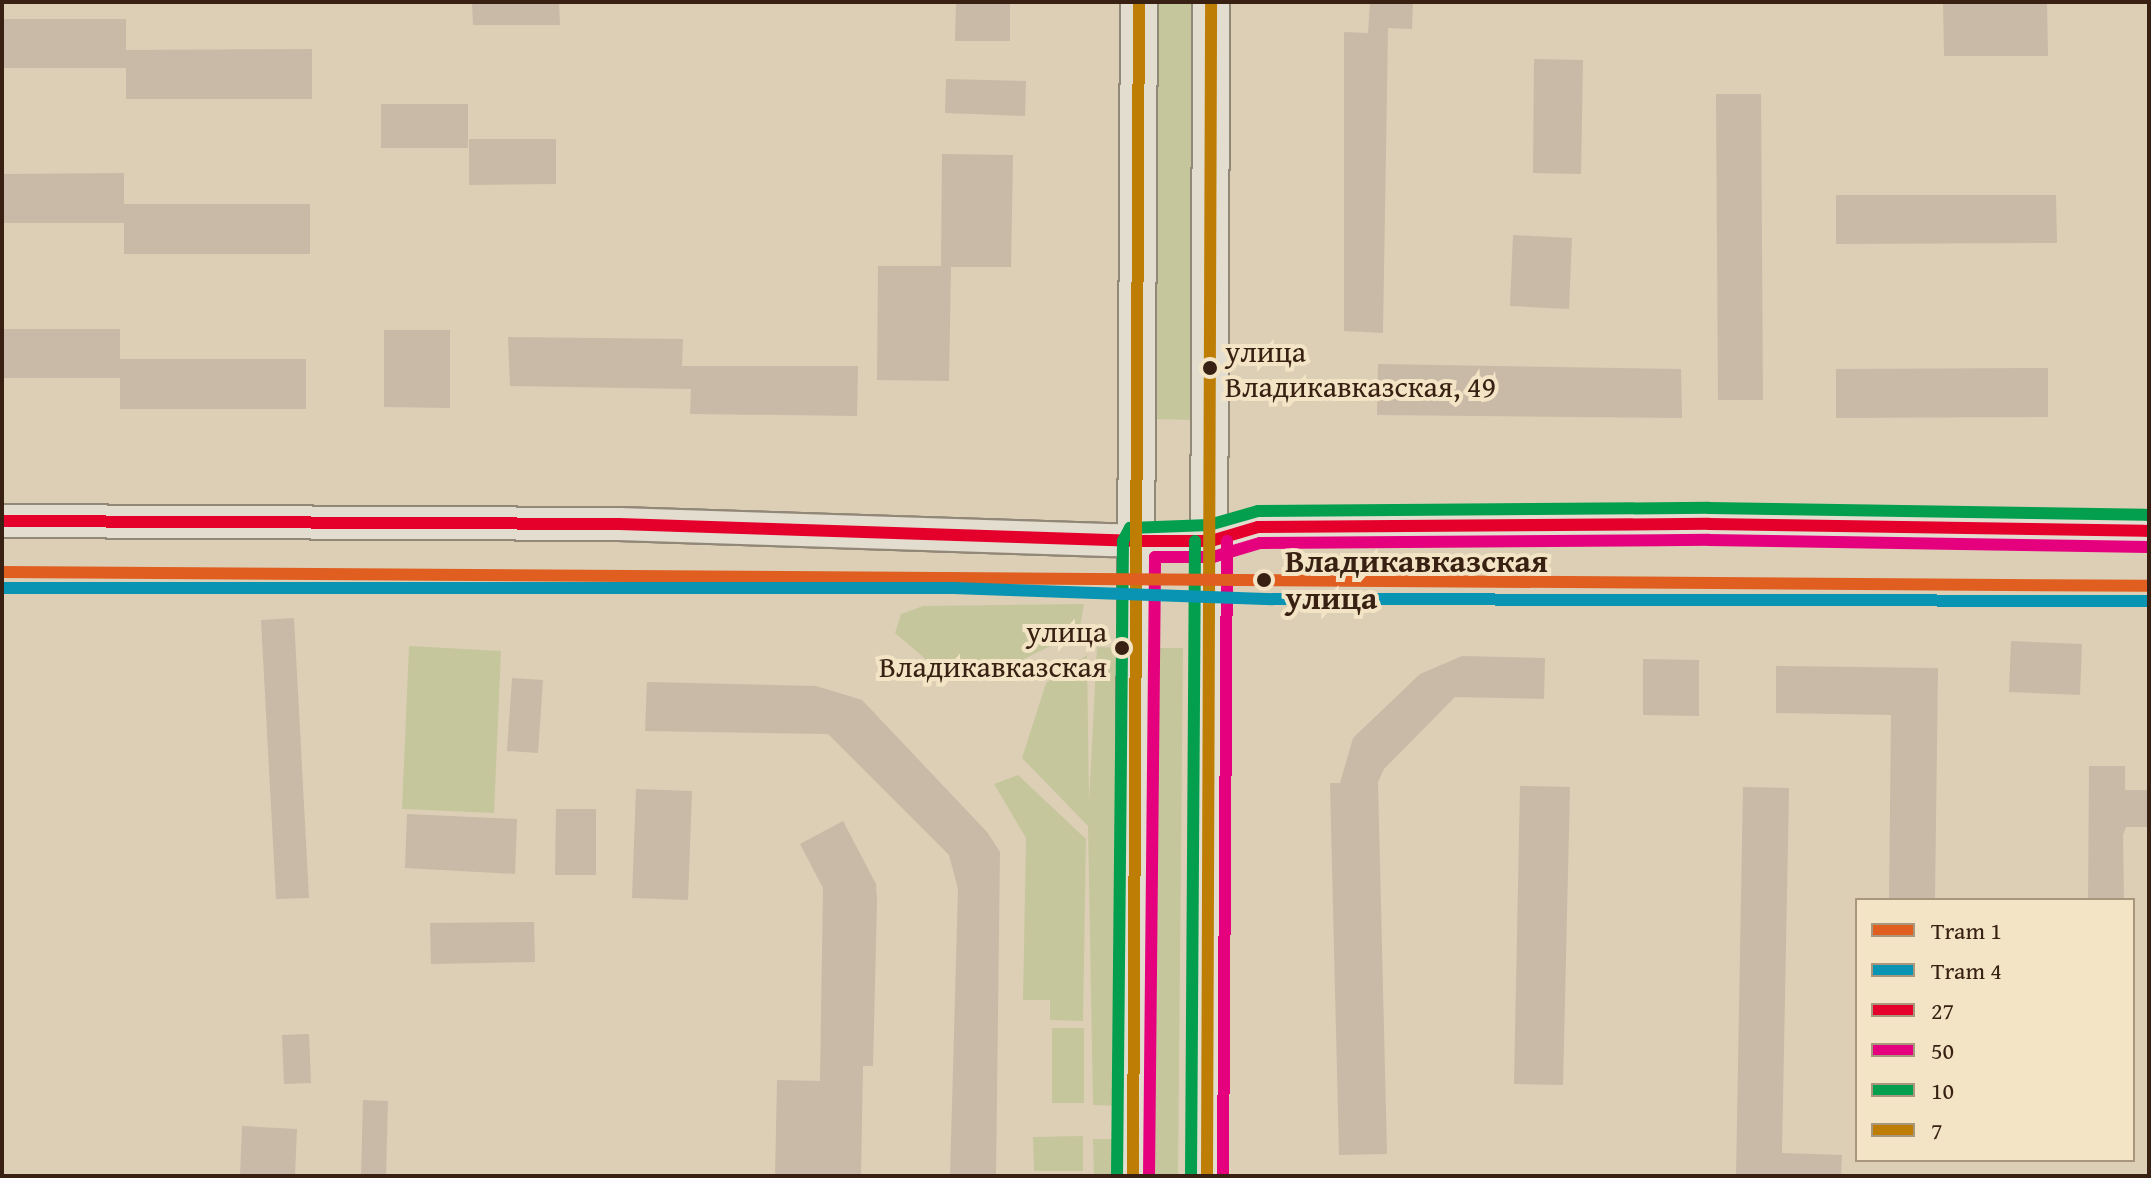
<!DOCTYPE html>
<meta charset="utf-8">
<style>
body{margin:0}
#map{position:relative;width:2151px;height:1178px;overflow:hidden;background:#dccfb6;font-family:"Gentium Book Plus",serif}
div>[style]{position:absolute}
.green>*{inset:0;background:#c6c69d}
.building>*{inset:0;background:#c9b9a7}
.roads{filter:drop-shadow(2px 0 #928878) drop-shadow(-2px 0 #928878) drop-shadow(0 2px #928878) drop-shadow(0 -2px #928878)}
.tertiary>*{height:32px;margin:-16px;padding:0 16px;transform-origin:16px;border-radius:16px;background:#e3ddd0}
.secondary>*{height:36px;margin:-18px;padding:0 18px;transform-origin:18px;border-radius:18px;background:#e3ddd0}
.bus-1>*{height:12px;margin:-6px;padding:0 6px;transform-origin:6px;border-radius:6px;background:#e4002b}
.bus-2>*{height:12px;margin:-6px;padding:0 6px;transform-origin:6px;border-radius:6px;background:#e5007d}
.bus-3>*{height:12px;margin:-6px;padding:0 6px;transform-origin:6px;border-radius:6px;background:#039f4e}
.bus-4>*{height:12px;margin:-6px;padding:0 6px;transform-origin:6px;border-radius:6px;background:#be7e05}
.tram-1>*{height:12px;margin:-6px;padding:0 6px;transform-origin:6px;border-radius:6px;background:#df5e20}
.tram-2>*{height:12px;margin:-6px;padding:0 6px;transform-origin:6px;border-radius:6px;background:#0894b2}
.dots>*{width:22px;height:22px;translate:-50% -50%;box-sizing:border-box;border:4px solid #f3e4c5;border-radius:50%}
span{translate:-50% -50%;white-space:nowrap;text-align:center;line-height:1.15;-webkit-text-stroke:8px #f3e4c5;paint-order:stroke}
.bus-label{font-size:30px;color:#382012}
.left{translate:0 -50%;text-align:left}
.right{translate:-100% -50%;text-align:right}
.stop-label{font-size:32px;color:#382012;font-weight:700}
.frame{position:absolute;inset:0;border:4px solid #382012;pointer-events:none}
.legend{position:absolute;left:1855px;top:898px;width:280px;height:264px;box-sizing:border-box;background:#f3e4c5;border:2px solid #a8967d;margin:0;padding:10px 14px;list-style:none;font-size:24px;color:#382012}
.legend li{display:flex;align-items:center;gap:16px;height:40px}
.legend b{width:40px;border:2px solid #a8967d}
</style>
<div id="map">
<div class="green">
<div style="clip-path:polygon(1156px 2px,1191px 2px,1192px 420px,1154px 419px)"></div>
<div style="clip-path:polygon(1084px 604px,1079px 632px,1022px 660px,944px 675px,895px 633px,901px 614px,923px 606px)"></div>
<div style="clip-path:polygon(409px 646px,501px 651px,494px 813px,402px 809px)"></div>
<div style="clip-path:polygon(1097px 647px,1129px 648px,1125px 1106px,1093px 1105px,1088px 826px,1022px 758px,1046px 683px,1087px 655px,1089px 802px)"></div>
<div style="clip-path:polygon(1159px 648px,1183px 648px,1178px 1176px,1153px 1176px)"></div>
<div style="clip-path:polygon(1018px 775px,1086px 839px,1083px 1021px,1050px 1020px,1050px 1000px,1023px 1000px,1026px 838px,994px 784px)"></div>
<div style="clip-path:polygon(1052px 1028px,1084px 1028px,1084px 1103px,1052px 1103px)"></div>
<div style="clip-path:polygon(1083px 1136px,1083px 1171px,1034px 1171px,1033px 1137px)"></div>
<div style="clip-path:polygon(1093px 1139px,1119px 1139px,1119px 1176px,1094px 1176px)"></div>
</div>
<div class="building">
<div style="clip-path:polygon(472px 2px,559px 2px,560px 25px,473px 25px)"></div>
<div style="clip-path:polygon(956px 2px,1010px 2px,1010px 41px,955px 41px)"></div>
<div style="clip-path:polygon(1370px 2px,1413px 2px,1412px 29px,1388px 28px,1383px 333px,1344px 331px,1344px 32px,1368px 33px)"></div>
<div style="clip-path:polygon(1943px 2px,2047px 2px,2048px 56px,1944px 56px)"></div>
<div style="clip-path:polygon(2px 19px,126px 19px,126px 50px,312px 49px,312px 99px,126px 99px,126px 68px,2px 68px)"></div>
<div style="clip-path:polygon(1534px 59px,1583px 60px,1581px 174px,1533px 173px)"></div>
<div style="clip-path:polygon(946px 79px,1026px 81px,1025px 116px,945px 113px)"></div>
<div style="clip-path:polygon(1716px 94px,1761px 94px,1763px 400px,1718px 400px)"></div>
<div style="clip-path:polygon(381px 104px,468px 104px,468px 148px,381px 148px)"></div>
<div style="clip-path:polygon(469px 139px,556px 139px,556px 184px,469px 185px)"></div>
<div style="clip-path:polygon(942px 154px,1013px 155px,1011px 267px,951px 267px,949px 381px,877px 380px,878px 266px,941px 266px)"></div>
<div style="clip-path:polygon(124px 173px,124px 204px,310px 204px,310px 254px,124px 254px,124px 223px,2px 223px,2px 174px)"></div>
<div style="clip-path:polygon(1836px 195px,2056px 195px,2057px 243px,1836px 244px)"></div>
<div style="clip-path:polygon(1513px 235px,1572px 238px,1569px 309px,1510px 306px)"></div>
<div style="clip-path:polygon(2px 329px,120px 329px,120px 359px,306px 359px,306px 409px,120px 409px,120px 378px,2px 378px)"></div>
<div style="clip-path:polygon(384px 330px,450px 330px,450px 408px,384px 407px)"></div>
<div style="clip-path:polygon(508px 337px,683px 339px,682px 366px,858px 366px,857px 416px,690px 414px,691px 389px,510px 386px)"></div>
<div style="clip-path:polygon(1378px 364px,1681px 369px,1682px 418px,1377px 415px)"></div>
<div style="clip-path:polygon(2048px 368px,2048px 417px,1836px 418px,1836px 369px)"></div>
<div style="clip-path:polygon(294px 618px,309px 898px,276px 899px,261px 620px)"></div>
<div style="clip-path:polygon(2011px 641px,2082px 644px,2080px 695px,2009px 692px)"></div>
<div style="clip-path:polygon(1462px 656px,1545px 658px,1544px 699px,1455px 697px,1384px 769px,1378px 782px,1387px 1154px,1339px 1155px,1330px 783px,1340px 783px,1353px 738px,1420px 674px)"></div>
<div style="clip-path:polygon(1643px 659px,1699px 660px,1699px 716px,1643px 715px)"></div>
<div style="clip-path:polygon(1776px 666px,1938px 668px,1935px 900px,1889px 900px,1891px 715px,1776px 713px)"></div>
<div style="clip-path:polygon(512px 678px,543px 680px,538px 753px,507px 751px)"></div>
<div style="clip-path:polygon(647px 682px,816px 686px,862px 700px,987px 832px,1000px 852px,996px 1176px,950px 1176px,958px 889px,949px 855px,828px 734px,645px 731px)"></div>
<div style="clip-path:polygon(2089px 766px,2125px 766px,2125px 790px,2149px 790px,2149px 827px,2126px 827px,2123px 835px,2124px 900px,2088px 900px)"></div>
<div style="clip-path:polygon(1520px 786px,1570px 787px,1563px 1085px,1514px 1084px)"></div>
<div style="clip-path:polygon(1743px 787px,1789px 788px,1782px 1153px,1842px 1155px,1841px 1176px,1736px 1176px)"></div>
<div style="clip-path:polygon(636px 789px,692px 791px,688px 900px,632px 898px)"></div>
<div style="clip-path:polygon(556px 809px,596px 809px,596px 875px,555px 875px)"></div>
<div style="clip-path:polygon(407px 814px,517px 819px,515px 874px,405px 868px)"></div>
<div style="clip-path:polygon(843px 821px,876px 884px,877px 901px,873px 1066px,863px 1066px,861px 1176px,775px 1176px,777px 1080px,820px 1081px,823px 888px,800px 844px)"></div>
<div style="clip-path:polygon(534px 922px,535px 962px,431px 964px,430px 923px)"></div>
<div style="clip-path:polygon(309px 1034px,311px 1083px,284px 1084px,282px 1035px)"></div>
<div style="clip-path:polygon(363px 1100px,388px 1101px,386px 1176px,361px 1176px)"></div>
<div style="clip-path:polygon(242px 1126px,297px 1129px,295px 1176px,240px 1176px)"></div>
</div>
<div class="roads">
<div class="tertiary">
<div style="left:2px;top:521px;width:617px;rotate:0.28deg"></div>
<div style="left:619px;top:524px;width:520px;rotate:1.87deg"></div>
<div style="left:1211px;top:541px;width:49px;rotate:-16.6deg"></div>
<div style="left:1258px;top:527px;width:451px;rotate:-0.4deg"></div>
<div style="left:1709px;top:524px;width:440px;rotate:0.9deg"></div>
</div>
<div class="secondary">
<div style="left:1139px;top:541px;width:72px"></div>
<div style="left:1133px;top:1176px;width:1174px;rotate:-89.71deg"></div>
<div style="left:1207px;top:1176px;width:1174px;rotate:-89.8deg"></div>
</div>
</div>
<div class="bus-1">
<div style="left:2px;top:521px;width:617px;rotate:0.28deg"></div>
<div style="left:619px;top:524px;width:520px;rotate:1.87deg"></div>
<div style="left:1139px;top:541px;width:72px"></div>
<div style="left:1211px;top:541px;width:49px;rotate:-16.6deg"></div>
<div style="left:1258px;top:527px;width:451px;rotate:-0.4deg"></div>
<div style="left:1709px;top:524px;width:440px;rotate:0.9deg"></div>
</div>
<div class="bus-2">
<div style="left:1149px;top:1176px;width:619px;rotate:-89.44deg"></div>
<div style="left:1155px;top:557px;width:58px"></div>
<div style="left:1213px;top:557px;width:49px;rotate:-16.6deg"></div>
<div style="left:1260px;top:543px;width:449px;rotate:-0.4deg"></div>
<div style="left:1709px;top:540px;width:440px;rotate:0.9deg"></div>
<div style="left:1223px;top:1176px;width:635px;rotate:-89.64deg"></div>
</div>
<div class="bus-3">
<div style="left:1117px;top:1176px;width:635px;rotate:-89.46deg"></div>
<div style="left:1123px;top:541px;width:15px;rotate:-62deg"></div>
<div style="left:1130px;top:528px;width:79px;rotate:-2.2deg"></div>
<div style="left:1209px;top:525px;width:51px;rotate:-15.9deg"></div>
<div style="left:1258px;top:511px;width:451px;rotate:-0.4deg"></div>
<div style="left:1709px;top:508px;width:440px;rotate:0.9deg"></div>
<div style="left:1191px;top:1176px;width:635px;rotate:-89.64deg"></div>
</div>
<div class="bus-4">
<div style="left:1133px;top:1176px;width:1174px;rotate:-89.71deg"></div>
<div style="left:1207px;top:1176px;width:1174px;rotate:-89.8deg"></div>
</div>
<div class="tram-1">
<div style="left:2px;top:572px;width:2147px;rotate:0.37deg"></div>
</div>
<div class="tram-2">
<div style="left:2px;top:588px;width:951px"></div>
<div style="left:953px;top:588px;width:320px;rotate:2deg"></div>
<div style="left:1273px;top:599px;width:876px;rotate:0.13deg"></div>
</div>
<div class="dots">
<div style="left:1210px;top:368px;background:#382012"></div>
<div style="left:1264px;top:580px;background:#382012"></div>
<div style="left:1122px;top:648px;background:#382012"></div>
</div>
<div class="bus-label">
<span class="left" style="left:1225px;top:368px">улица<br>Владикавказская, 49</span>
<span class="right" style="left:1107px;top:648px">улица<br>Владикавказская</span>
</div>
<div class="stop-label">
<span class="left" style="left:1285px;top:580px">Владикавказская<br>улица</span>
</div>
<div class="frame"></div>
<ul class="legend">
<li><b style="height:10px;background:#df5e20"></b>Tram 1</li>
<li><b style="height:10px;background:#0894b2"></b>Tram 4</li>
<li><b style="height:10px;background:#e4002b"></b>27</li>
<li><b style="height:10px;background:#e5007d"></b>50</li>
<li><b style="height:10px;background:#039f4e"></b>10</li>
<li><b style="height:10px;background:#be7e05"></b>7</li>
</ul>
</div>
